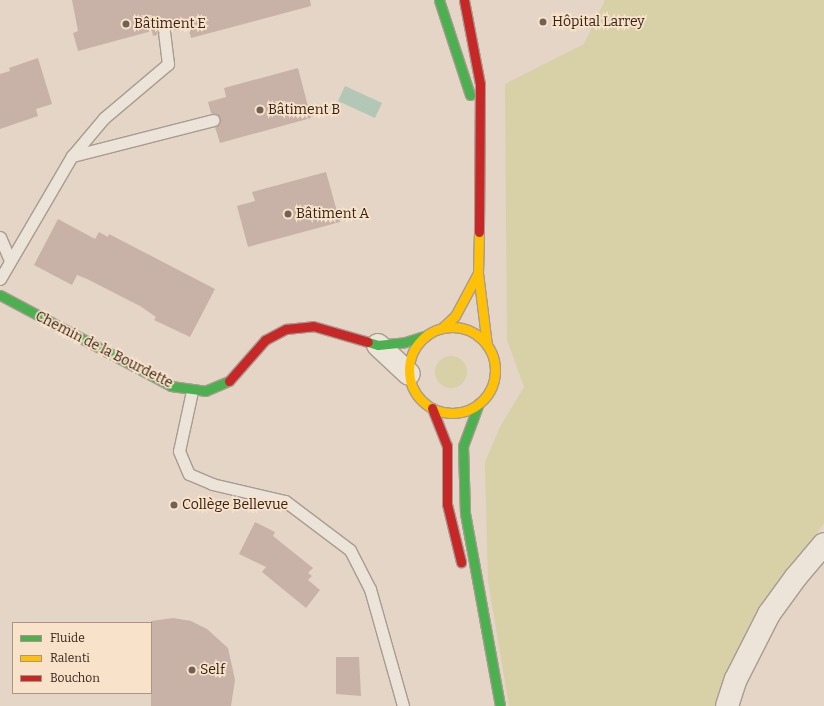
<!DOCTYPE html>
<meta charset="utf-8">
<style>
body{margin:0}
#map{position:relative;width:824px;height:706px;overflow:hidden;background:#e4d5c6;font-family:Bitter,serif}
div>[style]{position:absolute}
.green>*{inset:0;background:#d8d0a7}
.round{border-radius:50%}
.water>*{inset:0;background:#b3c7b7}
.building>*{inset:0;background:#c8b2a7}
.roads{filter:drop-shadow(1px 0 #a89b91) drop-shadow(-1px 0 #a89b91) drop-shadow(0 1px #a89b91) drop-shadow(0 -1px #a89b91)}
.lane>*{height:11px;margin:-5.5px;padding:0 5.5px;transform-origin:5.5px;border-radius:5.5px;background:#ece3d9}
.street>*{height:22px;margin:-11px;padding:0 11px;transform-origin:11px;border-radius:11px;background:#ece3d9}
.fast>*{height:9px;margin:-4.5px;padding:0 4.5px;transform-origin:4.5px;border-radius:4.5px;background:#4caf50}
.slow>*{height:9px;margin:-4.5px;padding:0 4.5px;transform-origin:4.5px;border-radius:4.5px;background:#ffc107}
.slow>.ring{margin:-4.5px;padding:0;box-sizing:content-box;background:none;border:9px solid #ffc107;border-radius:50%}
.jam>*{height:9px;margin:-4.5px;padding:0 4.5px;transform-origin:4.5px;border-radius:4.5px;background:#c62828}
.dots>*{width:11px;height:11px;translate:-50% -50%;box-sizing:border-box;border:2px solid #f8e2c9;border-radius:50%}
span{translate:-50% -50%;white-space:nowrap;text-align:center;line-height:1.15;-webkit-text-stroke:3.5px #f8e2c9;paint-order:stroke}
.poi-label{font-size:14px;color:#362219}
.left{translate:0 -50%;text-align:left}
.street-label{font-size:14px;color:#362219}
.legend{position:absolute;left:12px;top:622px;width:140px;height:72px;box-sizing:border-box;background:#f8e2c9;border:1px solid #aa9583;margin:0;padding:5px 7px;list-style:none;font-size:12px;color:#362219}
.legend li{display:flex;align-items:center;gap:8px;height:20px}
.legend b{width:20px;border:1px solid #aa9583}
</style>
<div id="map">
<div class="green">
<div style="clip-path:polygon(605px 0,824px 0,824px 523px,740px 645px,718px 706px,509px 706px,488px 581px,485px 462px,500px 427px,524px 387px,507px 340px,505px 84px,584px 44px)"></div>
<div class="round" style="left:435px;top:356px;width:32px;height:32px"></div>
</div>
<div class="water">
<div style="clip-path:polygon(345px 86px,382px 103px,375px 118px,338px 101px)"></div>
</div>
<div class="building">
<div style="clip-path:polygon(72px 0,310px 0,311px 6px,191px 38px,188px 27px,171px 31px,164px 26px,158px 30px,157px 35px,153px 36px,152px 31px,78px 51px,73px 33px,78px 31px)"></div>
<div style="clip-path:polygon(38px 58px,52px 104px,36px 109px,38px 116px,0 129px,0 74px,10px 71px,9px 68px)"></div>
<div style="clip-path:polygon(298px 68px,311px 118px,220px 143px,215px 127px,220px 118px,211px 113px,208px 102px,226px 97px,224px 88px)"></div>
<div style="clip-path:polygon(326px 172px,340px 222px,248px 247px,237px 206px,255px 201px,252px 192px)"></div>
<div style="clip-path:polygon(58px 219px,95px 239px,99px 232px,108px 237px,109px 234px,215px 289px,190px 337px,154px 320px,156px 317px,140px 306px,87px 279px,77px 275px,72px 285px,34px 265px)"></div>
<div style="clip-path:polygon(255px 522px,275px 532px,273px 536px,313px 568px,308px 573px,312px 576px,308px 580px,320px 590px,306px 608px,262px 572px,266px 567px,239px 554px)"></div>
<div style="clip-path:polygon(173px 618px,191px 621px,207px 629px,228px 648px,235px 680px,231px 706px,151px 706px,151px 621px)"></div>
<div style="clip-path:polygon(336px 657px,359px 657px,361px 696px,336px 694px)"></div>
</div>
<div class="roads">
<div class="lane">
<div style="left:72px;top:156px;width:146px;rotate:-14.3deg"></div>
<div style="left:0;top:237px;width:25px;rotate:67deg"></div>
<div style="left:0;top:279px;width:143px;rotate:-59.7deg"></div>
<div style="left:72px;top:156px;width:50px;rotate:-49.9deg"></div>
<div style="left:104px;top:118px;width:84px;rotate:-40.2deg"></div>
<div style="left:168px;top:64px;width:31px;rotate:-97deg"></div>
<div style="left:192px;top:391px;width:61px;rotate:102.2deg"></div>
<div style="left:179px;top:451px;width:25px;rotate:67deg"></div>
<div style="left:189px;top:474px;width:25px;rotate:23deg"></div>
<div style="left:212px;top:484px;width:75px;rotate:13.1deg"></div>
<div style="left:285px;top:501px;width:81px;rotate:37deg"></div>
<div style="left:350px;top:550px;width:44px;rotate:62.9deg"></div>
<div style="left:370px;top:589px;width:122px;rotate:74.2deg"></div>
</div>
<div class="street">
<div style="left:378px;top:345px;width:42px;rotate:43.1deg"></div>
<div style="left:727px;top:706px;width:28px;rotate:-72deg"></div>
<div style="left:736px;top:679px;width:73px;rotate:-63.1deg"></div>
<div style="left:769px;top:614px;width:46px;rotate:-53.9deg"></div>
<div style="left:796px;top:577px;width:43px;rotate:-49.7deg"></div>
</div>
<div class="fast">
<div style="left:439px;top:0;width:100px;rotate:71.9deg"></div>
<div style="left:0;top:295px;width:194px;rotate:28deg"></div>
<div style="left:171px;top:386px;width:34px;rotate:8deg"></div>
<div style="left:205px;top:391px;width:26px;rotate:-23deg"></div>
<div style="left:368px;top:342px;width:10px;rotate:17deg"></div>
<div style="left:378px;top:345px;width:27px;rotate:-6deg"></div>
<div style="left:405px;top:342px;width:21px;rotate:-17deg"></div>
<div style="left:479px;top:403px;width:46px;rotate:110.4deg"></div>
<div style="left:463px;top:446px;width:67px;rotate:88.3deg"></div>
<div style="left:465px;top:513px;width:196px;rotate:79.7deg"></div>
</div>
<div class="slow">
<div style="left:479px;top:232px;width:41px;rotate:91.4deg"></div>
<div style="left:478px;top:273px;width:73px;rotate:82.9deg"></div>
<div class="ring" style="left:409px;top:327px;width:77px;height:77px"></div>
<div style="left:443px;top:327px;width:16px;rotate:-43deg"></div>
<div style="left:455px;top:316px;width:49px;rotate:-61.9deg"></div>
</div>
<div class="jam">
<div style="left:464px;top:0;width:86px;rotate:79.2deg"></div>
<div style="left:480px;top:84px;width:148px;rotate:90.4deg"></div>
<div style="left:229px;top:381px;width:55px;rotate:-48.7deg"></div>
<div style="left:265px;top:340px;width:24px;rotate:-28deg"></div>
<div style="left:286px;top:329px;width:27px;rotate:-6deg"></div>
<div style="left:313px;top:326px;width:57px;rotate:16.2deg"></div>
<div style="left:432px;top:408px;width:41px;rotate:68.5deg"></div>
<div style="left:447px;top:446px;width:58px;rotate:90deg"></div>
<div style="left:447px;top:504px;width:60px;rotate:76.4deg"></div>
</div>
</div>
<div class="dots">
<div style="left:543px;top:22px;background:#736156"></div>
<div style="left:126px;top:24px;background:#736156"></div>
<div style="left:260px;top:110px;background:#736156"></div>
<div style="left:288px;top:214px;background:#736156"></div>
<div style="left:174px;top:505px;background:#736156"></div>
<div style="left:192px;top:670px;background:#736156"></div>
</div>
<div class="poi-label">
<span class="left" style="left:552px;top:22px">Hôpital Larrey</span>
<span class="left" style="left:134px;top:24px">Bâtiment E</span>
<span class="left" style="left:268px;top:110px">Bâtiment B</span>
<span class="left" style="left:296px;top:214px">Bâtiment A</span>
<span class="left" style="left:182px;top:505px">Collège Bellevue</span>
<span class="left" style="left:200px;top:670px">Self</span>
</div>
<div class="street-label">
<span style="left:104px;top:350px;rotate:27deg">Chemin de la Bourdette</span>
</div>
<ul class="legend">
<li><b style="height:5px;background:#4caf50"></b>Fluide</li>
<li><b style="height:5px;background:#ffc107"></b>Ralenti</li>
<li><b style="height:5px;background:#c62828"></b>Bouchon</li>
</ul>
</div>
